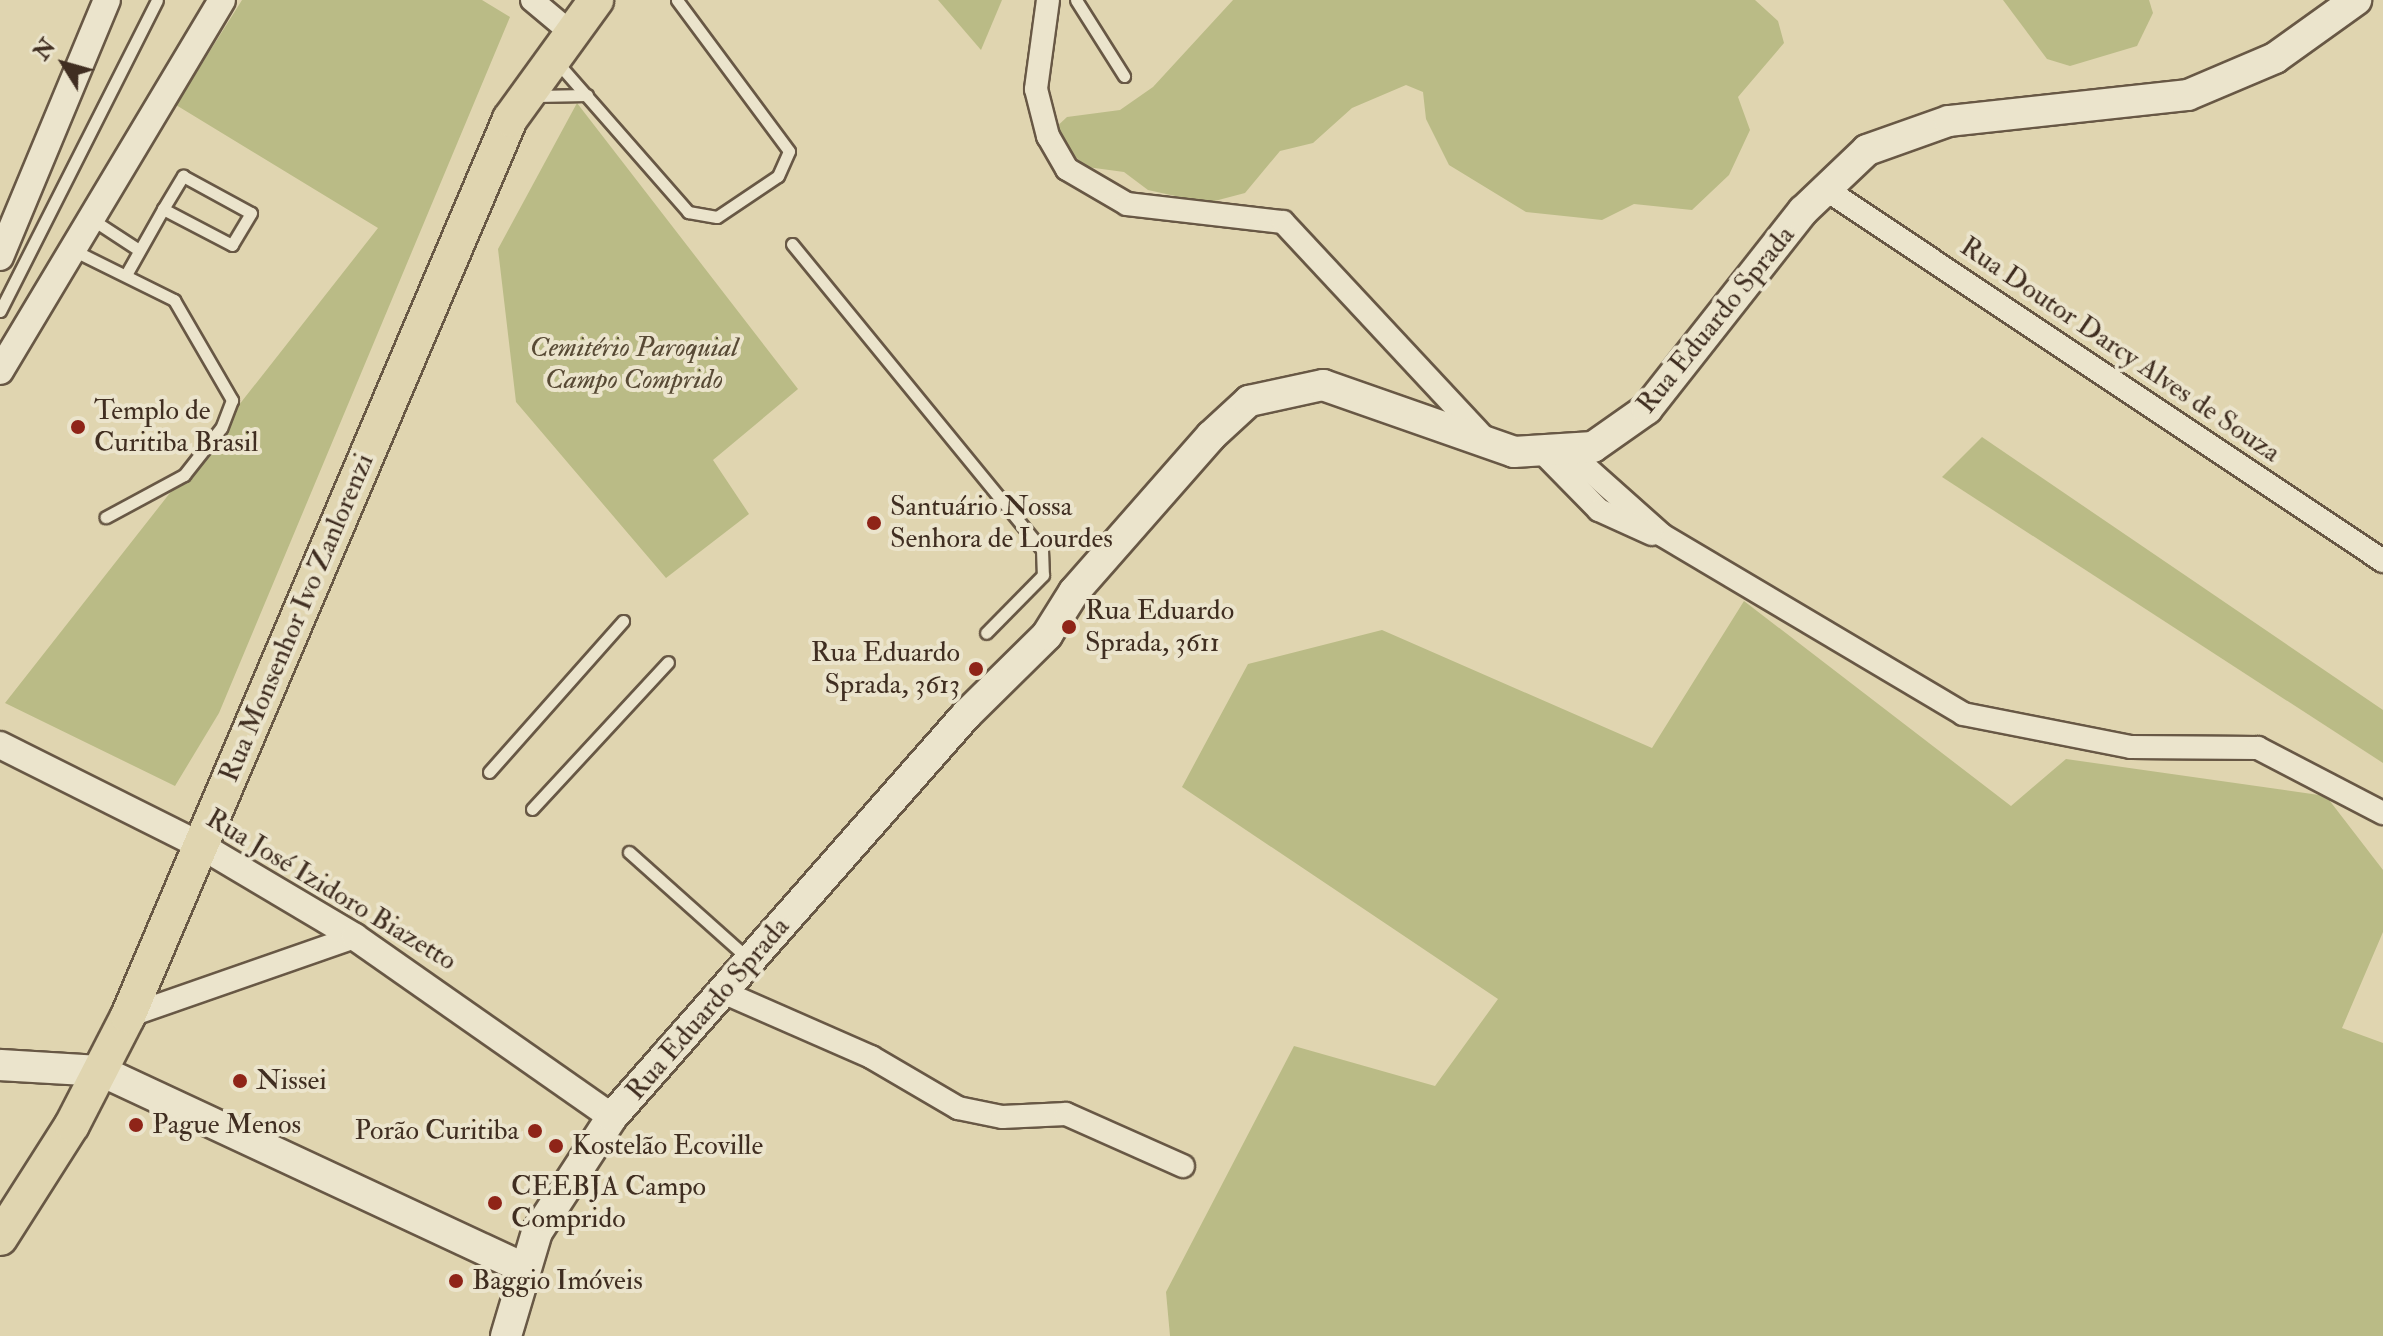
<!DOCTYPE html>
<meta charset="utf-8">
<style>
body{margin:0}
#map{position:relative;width:2383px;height:1336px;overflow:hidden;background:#e0d5b0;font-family:"IM FELL Double Pica",serif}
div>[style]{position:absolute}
.green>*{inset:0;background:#babb86}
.roads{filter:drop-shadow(2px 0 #685845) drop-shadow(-2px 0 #685845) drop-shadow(0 2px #685845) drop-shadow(0 -2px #685845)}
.service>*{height:11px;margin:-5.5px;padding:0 5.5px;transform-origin:5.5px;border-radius:5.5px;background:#ebe4cc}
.minor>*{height:22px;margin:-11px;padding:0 11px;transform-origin:11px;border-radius:11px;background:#ebe4cc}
.tertiary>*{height:26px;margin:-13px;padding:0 13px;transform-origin:13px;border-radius:13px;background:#ebe4cc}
.secondary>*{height:30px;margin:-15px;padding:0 15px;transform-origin:15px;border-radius:15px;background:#ebe4cc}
.primary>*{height:34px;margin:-17px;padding:0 17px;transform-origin:17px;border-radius:17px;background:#e0d5b0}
.dots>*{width:22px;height:22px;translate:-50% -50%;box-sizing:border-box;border:4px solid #ebe4cc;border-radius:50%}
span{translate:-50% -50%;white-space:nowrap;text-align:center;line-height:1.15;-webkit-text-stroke:8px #ebe4cc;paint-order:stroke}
.street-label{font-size:28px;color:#402e21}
.park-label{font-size:28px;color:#584a35;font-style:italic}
.poi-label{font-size:28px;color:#402e21}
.left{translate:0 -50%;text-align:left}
.right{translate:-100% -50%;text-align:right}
.north{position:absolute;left:24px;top:24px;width:80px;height:80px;-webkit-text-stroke:6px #ebe4cc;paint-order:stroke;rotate:307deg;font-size:22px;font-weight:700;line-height:32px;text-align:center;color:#402e21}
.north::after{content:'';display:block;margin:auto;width:28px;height:36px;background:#402e21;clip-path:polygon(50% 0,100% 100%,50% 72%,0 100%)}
</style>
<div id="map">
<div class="green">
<div style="clip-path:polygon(242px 0,482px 0,510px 17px,219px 713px,175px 786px,5px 703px,378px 228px,176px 105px)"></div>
<div style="clip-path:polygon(938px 0,1002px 0,981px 50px)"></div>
<div style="clip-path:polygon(1233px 0,1755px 0,1778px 21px,1784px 43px,1738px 97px,1750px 130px,1729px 175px,1692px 210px,1634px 204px,1602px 220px,1526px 212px,1449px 165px,1426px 119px,1423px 92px,1406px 85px,1352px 108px,1313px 143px,1280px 151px,1245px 193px,1207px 203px,1148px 190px,1124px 172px,1087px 167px,1056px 141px,1052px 131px,1067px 117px,1120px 110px,1153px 87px)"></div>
<div style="clip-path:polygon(2003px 0,2149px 0,2153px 13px,2137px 46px,2070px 66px,2047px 59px)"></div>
<div style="clip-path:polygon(577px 103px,798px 389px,713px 460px,749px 514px,666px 578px,516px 402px,498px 249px)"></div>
<div style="clip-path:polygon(1982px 437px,2383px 710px,2383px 763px,1942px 477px)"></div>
<div style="clip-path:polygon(1744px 601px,2011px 806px,2066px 759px,2326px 796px,2383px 870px,2383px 932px,2342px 1028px,2383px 1043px,2383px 1336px,1170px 1336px,1166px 1292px,1294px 1046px,1435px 1086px,1498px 999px,1182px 787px,1248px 664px,1382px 630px,1652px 748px)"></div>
</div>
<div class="roads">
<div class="service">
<div style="left:1076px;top:0;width:90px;rotate:57.7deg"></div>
<div style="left:556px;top:61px;width:201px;rotate:48.8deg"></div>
<div style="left:688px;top:212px;width:29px;rotate:10deg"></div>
<div style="left:717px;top:217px;width:73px;rotate:-33.9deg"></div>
<div style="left:778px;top:176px;width:27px;rotate:-66deg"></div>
<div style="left:789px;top:151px;width:188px;rotate:-126.6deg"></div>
<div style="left:536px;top:96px;width:51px;rotate:-1.1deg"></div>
<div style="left:93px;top:220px;width:55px;rotate:33.1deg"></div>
<div style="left:792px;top:244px;width:394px;rotate:50.7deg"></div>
<div style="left:1042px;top:549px;width:26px;rotate:88deg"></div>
<div style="left:1043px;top:575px;width:81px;rotate:134.5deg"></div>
<div style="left:73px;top:250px;width:113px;rotate:26.3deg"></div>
<div style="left:174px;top:300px;width:116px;rotate:59.9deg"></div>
<div style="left:232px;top:400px;width:30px;rotate:111deg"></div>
<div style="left:221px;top:428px;width:60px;rotate:128.2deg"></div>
<div style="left:184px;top:475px;width:89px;rotate:151.7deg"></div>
<div style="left:127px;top:273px;width:73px;rotate:-60.6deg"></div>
<div style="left:163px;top:209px;width:39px;rotate:-59deg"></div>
<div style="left:183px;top:176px;width:77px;rotate:28.6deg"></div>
<div style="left:251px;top:213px;width:37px;rotate:121deg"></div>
<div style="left:232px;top:245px;width:78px;rotate:-152.4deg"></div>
<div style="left:0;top:311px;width:348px;rotate:-63.2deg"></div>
<div style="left:489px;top:772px;width:202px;rotate:-48.4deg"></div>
<div style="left:532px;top:809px;width:200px;rotate:-47.2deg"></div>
<div style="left:629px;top:852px;width:162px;rotate:41.8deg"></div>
</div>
<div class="minor">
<div style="left:532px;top:0;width:48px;rotate:40deg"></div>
<div style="left:1048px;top:0;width:90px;rotate:97.7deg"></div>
<div style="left:1036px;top:89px;width:49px;rotate:75.7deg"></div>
<div style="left:1048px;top:136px;width:38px;rotate:60deg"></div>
<div style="left:1067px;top:169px;width:69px;rotate:30.3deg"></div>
<div style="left:1127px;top:204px;width:157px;rotate:6.6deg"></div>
<div style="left:1283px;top:222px;width:301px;rotate:47deg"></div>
<div style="left:1824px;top:188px;width:672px;rotate:33.71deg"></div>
<div style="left:1570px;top:453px;width:123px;rotate:41.7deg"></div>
<div style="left:1662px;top:535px;width:350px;rotate:30.7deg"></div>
<div style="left:1963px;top:714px;width:171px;rotate:11.1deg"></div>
<div style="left:2131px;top:747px;width:127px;rotate:0.5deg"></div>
<div style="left:2258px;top:748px;width:141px;rotate:27.5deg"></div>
<div style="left:1545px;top:455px;width:77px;rotate:45.5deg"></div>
<div style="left:1599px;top:510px;width:58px;rotate:24.4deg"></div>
<div style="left:723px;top:992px;width:162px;rotate:23.7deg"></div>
<div style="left:871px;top:1057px;width:101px;rotate:30.4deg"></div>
<div style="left:958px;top:1108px;width:45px;rotate:11.6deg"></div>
<div style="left:1002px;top:1117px;width:64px;rotate:-2.7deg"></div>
<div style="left:1066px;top:1114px;width:128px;rotate:24deg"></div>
<div style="left:128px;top:1016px;width:240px;rotate:-19.2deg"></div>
</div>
<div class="tertiary">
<div style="left:0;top:257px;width:278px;rotate:-67.4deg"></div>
<div style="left:0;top:371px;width:432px;rotate:-59.1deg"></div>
<div style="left:0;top:745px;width:224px;rotate:26.6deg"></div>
<div style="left:200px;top:845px;width:180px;rotate:30.7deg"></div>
<div style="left:355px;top:937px;width:314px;rotate:35deg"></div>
</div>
<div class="secondary">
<div style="left:0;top:1065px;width:101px;rotate:3.4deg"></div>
<div style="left:101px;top:1071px;width:464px;rotate:25deg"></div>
<div style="left:506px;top:1336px;width:109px;rotate:-73.4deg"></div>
<div style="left:537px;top:1232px;width:137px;rotate:-56.9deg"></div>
<div style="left:612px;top:1117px;width:536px;rotate:-48.63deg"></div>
<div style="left:966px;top:715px;width:114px;rotate:-44.6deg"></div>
<div style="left:1047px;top:635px;width:51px;rotate:-57.9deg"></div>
<div style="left:1074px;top:592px;width:208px;rotate:-48.7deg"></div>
<div style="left:1211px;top:436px;width:52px;rotate:-42.6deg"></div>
<div style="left:1249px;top:401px;width:76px;rotate:-12.2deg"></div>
<div style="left:1323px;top:385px;width:202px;rotate:19.3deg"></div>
<div style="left:1514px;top:452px;width:79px;rotate:-3.6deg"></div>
<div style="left:1593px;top:447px;width:66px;rotate:-35.1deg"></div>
<div style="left:1647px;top:409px;width:252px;rotate:-51.8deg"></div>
<div style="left:1803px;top:211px;width:88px;rotate:-43.6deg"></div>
<div style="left:1867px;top:150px;width:87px;rotate:-19.5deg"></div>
<div style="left:1949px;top:121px;width:240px;rotate:-6.2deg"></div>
<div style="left:2188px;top:95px;width:95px;rotate:-23deg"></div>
<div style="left:2275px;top:58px;width:100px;rotate:-35.6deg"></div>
</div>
<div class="primary">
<div style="left:0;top:1238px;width:134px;rotate:-57.5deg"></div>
<div style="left:72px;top:1125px;width:123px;rotate:-62.8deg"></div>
<div style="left:128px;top:1016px;width:975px;rotate:-66.93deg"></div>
<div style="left:510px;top:119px;width:147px;rotate:-54.1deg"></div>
</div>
</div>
<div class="dots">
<div style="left:78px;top:427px;background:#8f2418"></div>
<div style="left:874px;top:523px;background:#8f2418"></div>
<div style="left:1069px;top:627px;background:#8f2418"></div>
<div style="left:976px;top:669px;background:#8f2418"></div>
<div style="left:240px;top:1081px;background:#8f2418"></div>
<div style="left:136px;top:1125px;background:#8f2418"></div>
<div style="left:535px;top:1131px;background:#8f2418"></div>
<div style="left:556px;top:1146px;background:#8f2418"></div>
<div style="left:495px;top:1203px;background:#8f2418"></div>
<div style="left:456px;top:1281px;background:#8f2418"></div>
</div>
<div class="street-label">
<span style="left:1716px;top:320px;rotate:-51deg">Rua Eduardo Sprada</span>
<span style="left:2120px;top:350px;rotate:34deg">Rua Doutor Darcy Alves de Souza</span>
<span style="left:297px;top:618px;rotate:-67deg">Rua Monsenhor Ivo Zanlorenzi</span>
<span style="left:331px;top:890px;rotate:31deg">Rua José Izidoro Biazetto</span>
<span style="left:708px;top:1009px;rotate:-49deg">Rua Eduardo Sprada</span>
</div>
<div class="park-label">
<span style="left:634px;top:364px">Cemitério Paroquial<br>Campo Comprido</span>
</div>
<div class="poi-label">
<span class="left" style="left:94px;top:427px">Templo de<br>Curitiba Brasil</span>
<span class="left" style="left:890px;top:523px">Santuário Nossa<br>Senhora de Lourdes</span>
<span class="left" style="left:1085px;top:627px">Rua Eduardo<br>Sprada, 3611</span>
<span class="right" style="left:960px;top:669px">Rua Eduardo<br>Sprada, 3613</span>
<span class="left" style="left:256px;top:1081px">Nissei</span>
<span class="left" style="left:152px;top:1125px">Pague Menos</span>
<span class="right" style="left:519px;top:1131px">Porão Curitiba</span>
<span class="left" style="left:572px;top:1146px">Kostelão Ecoville</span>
<span class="left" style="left:511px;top:1203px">CEEBJA Campo<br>Comprido</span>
<span class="left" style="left:472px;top:1281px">Baggio Imóveis</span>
</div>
<div class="north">N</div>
</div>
